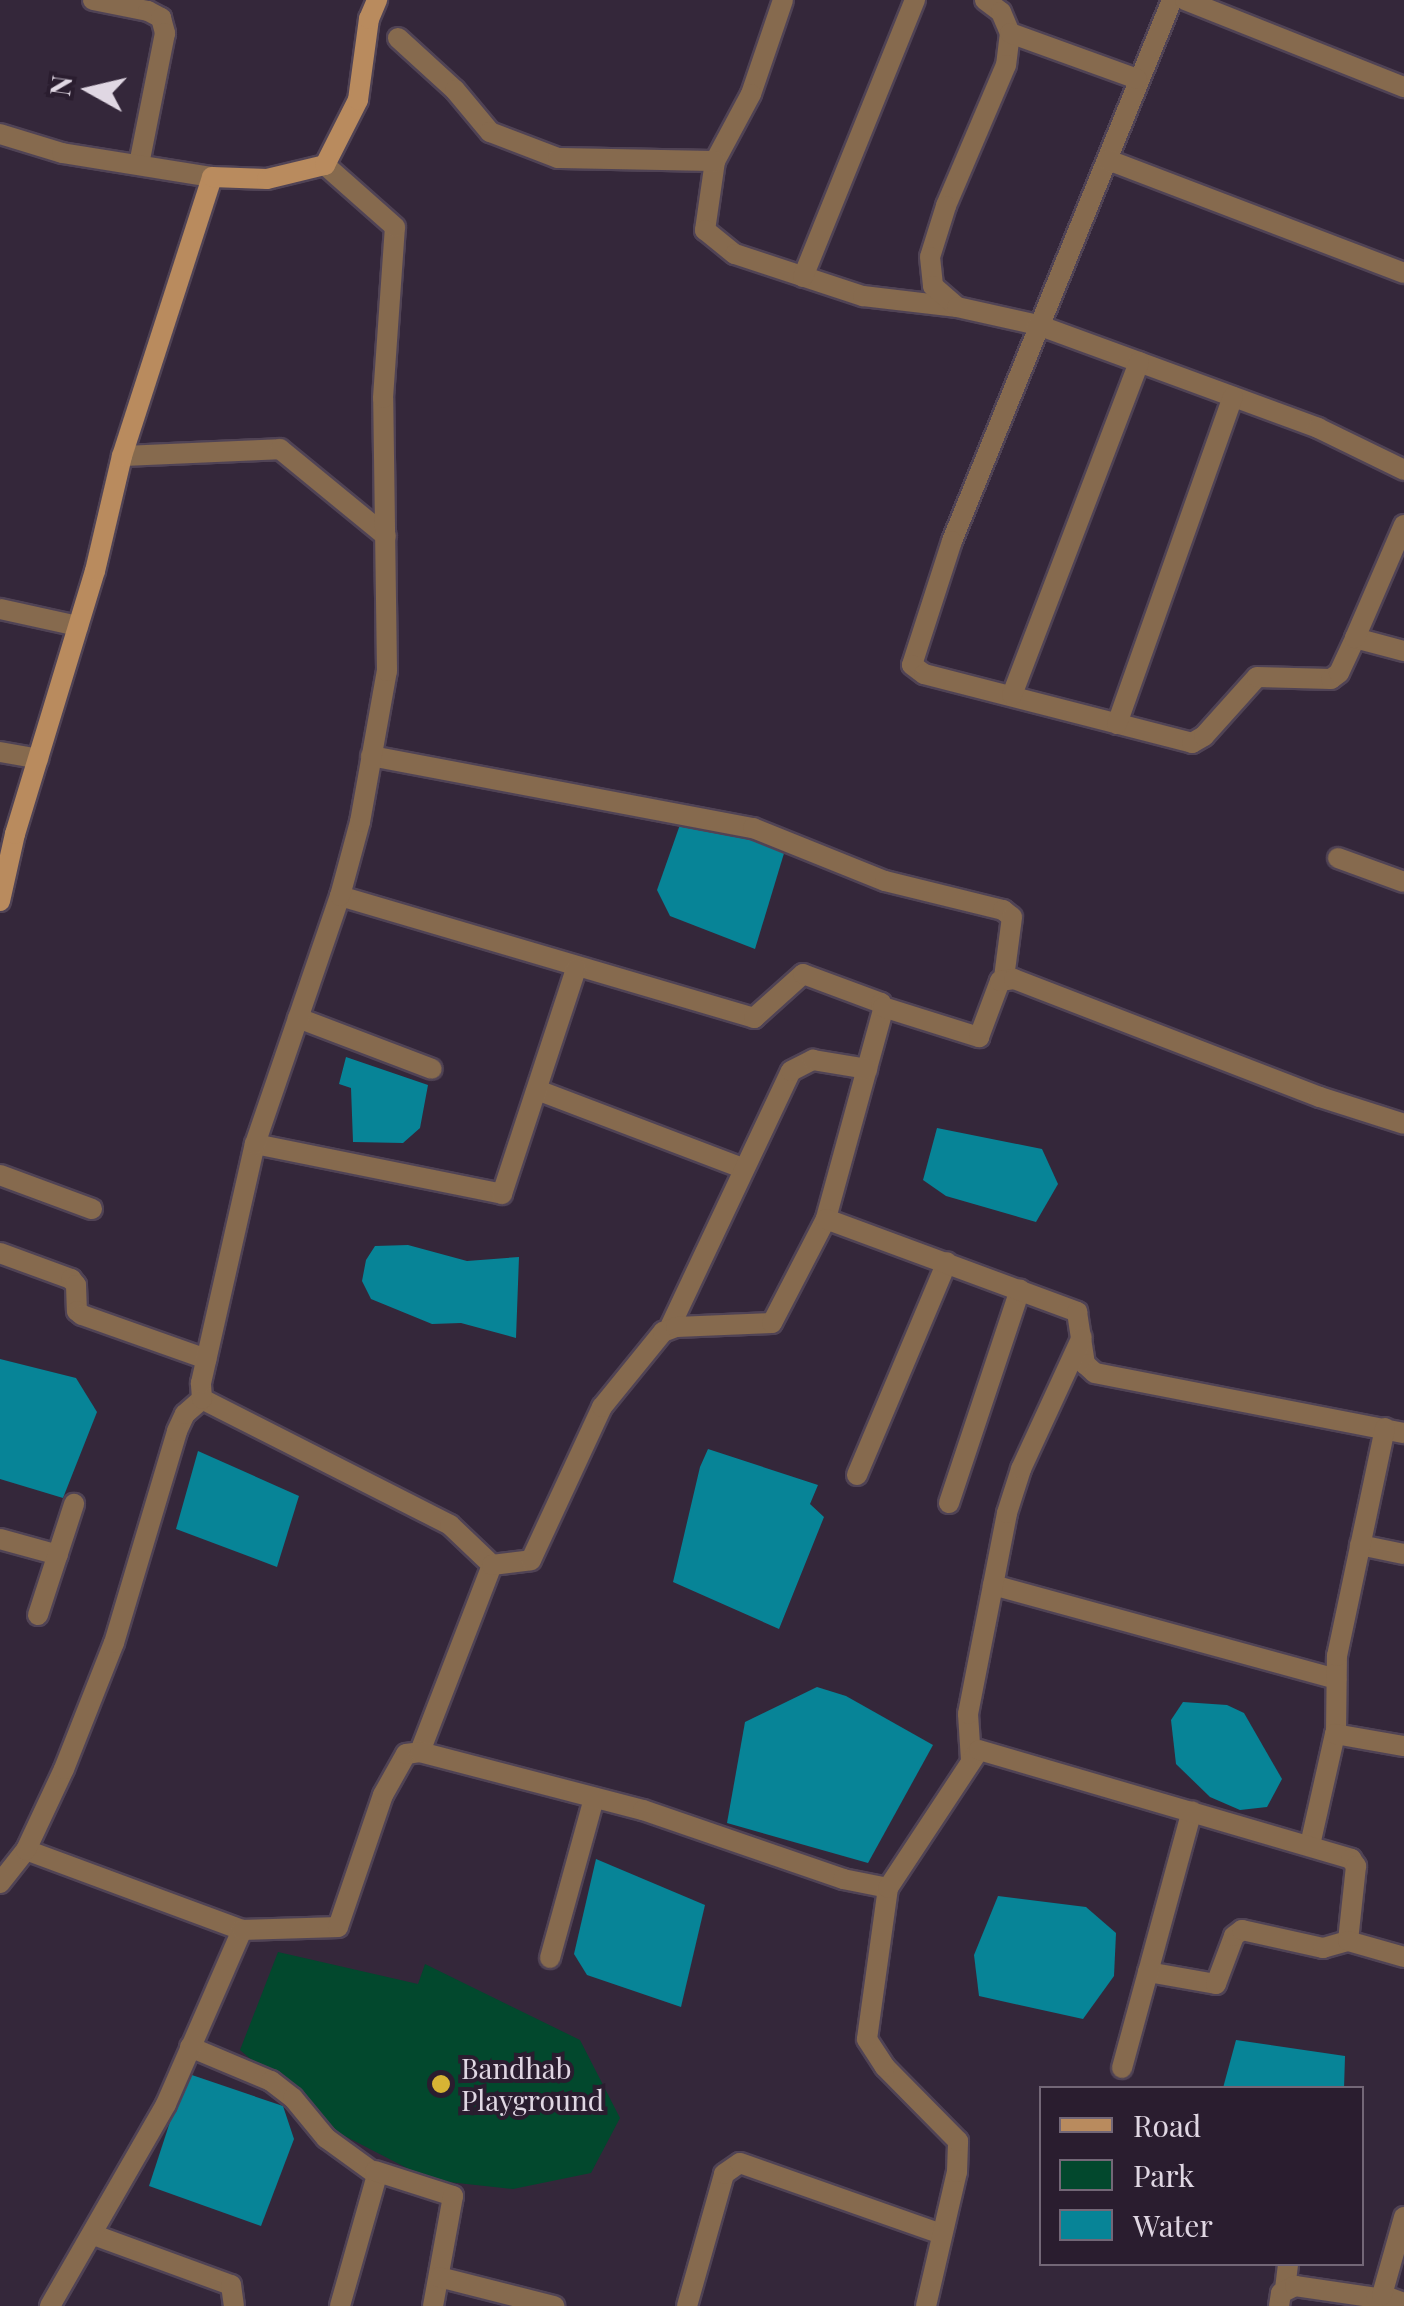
<!DOCTYPE html>
<style>
body{margin:0}
#map{position:relative;width:1404px;height:2306px;overflow:hidden;background:#34273a;font-family:"Playfair Display",serif}
div>[style]{position:absolute}
.green>*{inset:0;background:#02482d}
.water>*{inset:0;background:#078497}
.roads{filter:drop-shadow(2px 0 #504355) drop-shadow(-2px 0 #504355) drop-shadow(0 2px #504355) drop-shadow(0 -2px #504355)}
.street>*{height:20px;margin:-10px;padding:0 10px;transform-origin:10px;border-radius:10px;background:#866a4e}
.secondary>*{height:20px;margin:-10px;padding:0 10px;transform-origin:10px;border-radius:10px;background:#b98b5e}
.dots>*{width:28px;height:28px;translate:-50% -50%;box-sizing:border-box;border:5px solid #2a1d2f;border-radius:50%}
span{translate:-50% -50%;white-space:nowrap;text-align:center;line-height:1.15;-webkit-text-stroke:8px #2a1d2f;paint-order:stroke}
.poi-label{font-size:28px;color:#e0d7e3}
.left{translate:0 -50%;text-align:left}
.legend{position:absolute;left:1039px;top:2086px;width:325px;height:180px;box-sizing:border-box;background:#2a1d2f;border:2px solid #736777;margin:0;padding:12px 18px;list-style:none;font-size:30px;color:#e0d7e3}
.legend li{display:flex;align-items:center;gap:20px;height:50px}
.legend b{width:50px;border:2px solid #736777}
.north{position:absolute;left:40px;top:40px;width:100px;height:100px;-webkit-text-stroke:8px #2a1d2f;paint-order:stroke;rotate:278deg;font-size:28px;font-weight:700;line-height:40px;text-align:center;color:#e0d7e3}
.north::after{content:'';display:block;margin:auto;width:35px;height:45px;background:#e0d7e3;clip-path:polygon(50% 0,100% 100%,50% 72%,0 100%)}
</style>
<div id="map">
<div class="green">
<div style="clip-path:polygon(278px 1952px,418px 1984px,425px 1964px,580px 2040px,620px 2118px,591px 2173px,513px 2189px,430px 2180px,335px 2131px,240px 2050px)"></div>
</div>
<div class="water">
<div style="clip-path:polygon(682px 819px,785px 850px,755px 949px,670px 916px,657px 890px)"></div>
<div style="clip-path:polygon(346px 1057px,428px 1085px,420px 1128px,403px 1143px,353px 1142px,351px 1088px,339px 1084px)"></div>
<div style="clip-path:polygon(937px 1128px,1042px 1149px,1058px 1184px,1036px 1222px,946px 1196px,923px 1180px)"></div>
<div style="clip-path:polygon(408px 1245px,467px 1261px,519px 1257px,516px 1338px,461px 1323px,432px 1324px,371px 1299px,362px 1281px,366px 1260px,375px 1246px)"></div>
<div style="clip-path:polygon(0 1359px,76px 1378px,97px 1412px,63px 1498px,0 1479px)"></div>
<div style="clip-path:polygon(708px 1449px,818px 1485px,810px 1504px,824px 1517px,779px 1629px,673px 1582px,700px 1467px)"></div>
<div style="clip-path:polygon(198px 1451px,299px 1496px,277px 1567px,176px 1529px)"></div>
<div style="clip-path:polygon(817px 1687px,846px 1696px,933px 1745px,868px 1863px,727px 1823px,745px 1722px)"></div>
<div style="clip-path:polygon(1183px 1702px,1227px 1705px,1244px 1713px,1282px 1779px,1267px 1807px,1240px 1810px,1210px 1797px,1176px 1764px,1171px 1720px)"></div>
<div style="clip-path:polygon(596px 1859px,705px 1905px,681px 2007px,587px 1975px,574px 1954px)"></div>
<div style="clip-path:polygon(998px 1896px,1086px 1907px,1116px 1933px,1114px 1976px,1083px 2019px,979px 1996px,974px 1955px)"></div>
<div style="clip-path:polygon(1236px 2040px,1345px 2056px,1344px 2088px,1223px 2088px)"></div>
<div style="clip-path:polygon(186px 2073px,283px 2106px,294px 2139px,261px 2226px,149px 2186px)"></div>
</div>
<div class="roads">
<div class="street">
<div style="left:93px;top:0;width:56px;rotate:11.3deg"></div>
<div style="left:148px;top:11px;width:15px;rotate:28deg"></div>
<div style="left:161px;top:18px;width:16px;rotate:75deg"></div>
<div style="left:165px;top:33px;width:134px;rotate:101.2deg"></div>
<div style="left:783px;top:0;width:99px;rotate:108.8deg"></div>
<div style="left:751px;top:94px;width:76px;rotate:118.2deg"></div>
<div style="left:715px;top:161px;width:70px;rotate:98.2deg"></div>
<div style="left:705px;top:230px;width:38px;rotate:39deg"></div>
<div style="left:735px;top:254px;width:135px;rotate:18.2deg"></div>
<div style="left:863px;top:296px;width:95px;rotate:6.7deg"></div>
<div style="left:985px;top:0;width:20px;rotate:37deg"></div>
<div style="left:1001px;top:12px;width:23px;rotate:67deg"></div>
<div style="left:1010px;top:33px;width:32px;rotate:97deg"></div>
<div style="left:1006px;top:65px;width:153px;rotate:113.1deg"></div>
<div style="left:946px;top:206px;width:53px;rotate:107.4deg"></div>
<div style="left:930px;top:257px;width:29px;rotate:84deg"></div>
<div style="left:933px;top:286px;width:32px;rotate:41deg"></div>
<div style="left:957px;top:307px;width:83px;rotate:12.5deg"></div>
<div style="left:1038px;top:325px;width:108px;rotate:20.1deg"></div>
<div style="left:1139px;top:362px;width:191px;rotate:20.2deg"></div>
<div style="left:1318px;top:428px;width:96px;rotate:26deg"></div>
<div style="left:1172px;top:0;width:584px;rotate:112.13deg"></div>
<div style="left:952px;top:541px;width:130px;rotate:107.9deg"></div>
<div style="left:912px;top:665px;width:15px;rotate:37deg"></div>
<div style="left:924px;top:674px;width:277px;rotate:14.4deg"></div>
<div style="left:1192px;top:743px;width:14px;rotate:-30deg"></div>
<div style="left:1204px;top:736px;width:79px;rotate:-48.1deg"></div>
<div style="left:1257px;top:677px;width:74px;rotate:1.5deg"></div>
<div style="left:1331px;top:679px;width:10px;rotate:-37deg"></div>
<div style="left:1339px;top:673px;width:38px;rotate:-65deg"></div>
<div style="left:1355px;top:638px;width:51px;rotate:14.9deg"></div>
<div style="left:1185px;top:0;width:236px;rotate:21.7deg"></div>
<div style="left:1010px;top:33px;width:135px;rotate:19.9deg"></div>
<div style="left:398px;top:38px;width:77px;rotate:42.4deg"></div>
<div style="left:455px;top:90px;width:55px;rotate:50.2deg"></div>
<div style="left:490px;top:132px;width:73px;rotate:20.9deg"></div>
<div style="left:558px;top:158px;width:157px;rotate:1.1deg"></div>
<div style="left:0;top:134px;width:65px;rotate:17deg"></div>
<div style="left:62px;top:153px;width:152px;rotate:9.1deg"></div>
<div style="left:1108px;top:160px;width:317px;rotate:20.9deg"></div>
<div style="left:803px;top:277px;width:299px;rotate:-68deg"></div>
<div style="left:122px;top:456px;width:158px;rotate:-2.5deg"></div>
<div style="left:280px;top:449px;width:137px;rotate:39.4deg"></div>
<div style="left:0;top:609px;width:80px;rotate:12.3deg"></div>
<div style="left:1355px;top:638px;width:123px;rotate:-66.6deg"></div>
<div style="left:1012px;top:695px;width:356px;rotate:-69.1deg"></div>
<div style="left:1117px;top:724px;width:347px;rotate:-70.5deg"></div>
<div style="left:0;top:752px;width:39px;rotate:10deg"></div>
<div style="left:371px;top:756px;width:389px;rotate:10.7deg"></div>
<div style="left:753px;top:828px;width:142px;rotate:21.9deg"></div>
<div style="left:885px;top:881px;width:122px;rotate:13.8deg"></div>
<div style="left:1003px;top:910px;width:11px;rotate:38deg"></div>
<div style="left:1012px;top:917px;width:62px;rotate:97.5deg"></div>
<div style="left:1338px;top:858px;width:70px;rotate:20deg"></div>
<div style="left:340px;top:896px;width:432px;rotate:16.4deg"></div>
<div style="left:754px;top:1018px;width:66px;rotate:-41.9deg"></div>
<div style="left:803px;top:974px;width:83px;rotate:20.4deg"></div>
<div style="left:881px;top:1003px;width:7px;rotate:74deg"></div>
<div style="left:883px;top:1010px;width:217px;rotate:105.3deg"></div>
<div style="left:883px;top:1007px;width:101px;rotate:17.4deg"></div>
<div style="left:979px;top:1037px;width:60px;rotate:-69.4deg"></div>
<div style="left:1000px;top:981px;width:14px;rotate:-8deg"></div>
<div style="left:1014px;top:979px;width:328px;rotate:21.1deg"></div>
<div style="left:1320px;top:1097px;width:88px;rotate:17.8deg"></div>
<div style="left:298px;top:1018px;width:143px;rotate:20.8deg"></div>
<div style="left:537px;top:1090px;width:219px;rotate:20.8deg"></div>
<div style="left:255px;top:1144px;width:252px;rotate:11.4deg"></div>
<div style="left:502px;top:1194px;width:237px;rotate:-71.8deg"></div>
<div style="left:0;top:1175px;width:98px;rotate:20.3deg"></div>
<div style="left:0;top:1253px;width:76px;rotate:20.1deg"></div>
<div style="left:71px;top:1279px;width:8px;rotate:50deg"></div>
<div style="left:76px;top:1285px;width:26px;rotate:88deg"></div>
<div style="left:77px;top:1311px;width:6px;rotate:39deg"></div>
<div style="left:82px;top:1315px;width:132px;rotate:19.5deg"></div>
<div style="left:669px;top:1329px;width:285px;rotate:-64.7deg"></div>
<div style="left:791px;top:1071px;width:25px;rotate:-27deg"></div>
<div style="left:813px;top:1060px;width:55px;rotate:9.5deg"></div>
<div style="left:202px;top:1399px;width:278px;rotate:26.9deg"></div>
<div style="left:450px;top:1525px;width:58px;rotate:43.6deg"></div>
<div style="left:492px;top:1565px;width:200px;rotate:111.1deg"></div>
<div style="left:857px;top:1475px;width:231px;rotate:-67.1deg"></div>
<div style="left:949px;top:1503px;width:225px;rotate:-71.6deg"></div>
<div style="left:0;top:1539px;width:60px;rotate:15.4deg"></div>
<div style="left:1360px;top:1545px;width:45px;rotate:11.6deg"></div>
<div style="left:492px;top:1565px;width:39px;rotate:-7deg"></div>
<div style="left:531px;top:1560px;width:169px;rotate:-65.1deg"></div>
<div style="left:602px;top:1407px;width:97px;rotate:-50.9deg"></div>
<div style="left:663px;top:1332px;width:14px;rotate:-21deg"></div>
<div style="left:676px;top:1327px;width:96px;rotate:-2.4deg"></div>
<div style="left:772px;top:1323px;width:117px;rotate:-62.6deg"></div>
<div style="left:826px;top:1219px;width:268px;rotate:20.3deg"></div>
<div style="left:1077px;top:1312px;width:53px;rotate:81.3deg"></div>
<div style="left:1085px;top:1364px;width:13px;rotate:42deg"></div>
<div style="left:1095px;top:1373px;width:315px;rotate:11deg"></div>
<div style="left:993px;top:1585px;width:356px;rotate:15.3deg"></div>
<div style="left:38px;top:1615px;width:117px;rotate:-72deg"></div>
<div style="left:1336px;top:1733px;width:77px;rotate:-89.3deg"></div>
<div style="left:1337px;top:1656px;width:233px;rotate:-78.1deg"></div>
<div style="left:971px;top:1760px;width:46px;rotate:-93.7deg"></div>
<div style="left:968px;top:1714px;width:205px;rotate:-79deg"></div>
<div style="left:1007px;top:1513px;width:46px;rotate:-72.3deg"></div>
<div style="left:1021px;top:1469px;width:145px;rotate:-65.2deg"></div>
<div style="left:1310px;top:1845px;width:114px;rotate:-77.3deg"></div>
<div style="left:1335px;top:1734px;width:70px;rotate:9.9deg"></div>
<div style="left:0;top:1883px;width:42px;rotate:-51.8deg"></div>
<div style="left:242px;top:1930px;width:230px;rotate:-159.7deg"></div>
<div style="left:26px;top:1850px;width:89px;rotate:-64.9deg"></div>
<div style="left:64px;top:1769px;width:136px;rotate:-68.4deg"></div>
<div style="left:114px;top:1643px;width:221px;rotate:-73.4deg"></div>
<div style="left:177px;top:1431px;width:19px;rotate:-65deg"></div>
<div style="left:185px;top:1414px;width:23px;rotate:-41deg"></div>
<div style="left:202px;top:1399px;width:16px;rotate:-94deg"></div>
<div style="left:201px;top:1383px;width:245px;rotate:-77.3deg"></div>
<div style="left:255px;top:1144px;width:262px;rotate:-71.1deg"></div>
<div style="left:340px;top:896px;width:77px;rotate:-74.9deg"></div>
<div style="left:360px;top:822px;width:153px;rotate:-79.9deg"></div>
<div style="left:387px;top:671px;width:273px;rotate:-90.8deg"></div>
<div style="left:383px;top:398px;width:171px;rotate:-86deg"></div>
<div style="left:395px;top:227px;width:94px;rotate:-138.5deg"></div>
<div style="left:550px;top:1958px;width:166px;rotate:-74.6deg"></div>
<div style="left:1148px;top:1972px;width:69px;rotate:10deg"></div>
<div style="left:1216px;top:1984px;width:51px;rotate:-69.4deg"></div>
<div style="left:1234px;top:1936px;width:10px;rotate:-37deg"></div>
<div style="left:1242px;top:1930px;width:83px;rotate:12.5deg"></div>
<div style="left:1323px;top:1948px;width:26px;rotate:-16deg"></div>
<div style="left:190px;top:2047px;width:88px;rotate:22.8deg"></div>
<div style="left:271px;top:2081px;width:28px;rotate:38deg"></div>
<div style="left:293px;top:2098px;width:52px;rotate:50.5deg"></div>
<div style="left:326px;top:2138px;width:63px;rotate:36deg"></div>
<div style="left:377px;top:2175px;width:136px;rotate:105.8deg"></div>
<div style="left:1122px;top:2068px;width:266px;rotate:-74.8deg"></div>
<div style="left:375px;top:2171px;width:82px;rotate:17.8deg"></div>
<div style="left:453px;top:2196px;width:112px;rotate:100.3deg"></div>
<div style="left:94px;top:2235px;width:146px;rotate:20.1deg"></div>
<div style="left:231px;top:2285px;width:21px;rotate:82deg"></div>
<div style="left:439px;top:2277px;width:119px;rotate:14.2deg"></div>
<div style="left:1285px;top:2289px;width:25px;rotate:-83deg"></div>
<div style="left:1382px;top:2295px;width:23px;rotate:20deg"></div>
<div style="left:50px;top:2306px;width:233px;rotate:-60.1deg"></div>
<div style="left:166px;top:2104px;width:190px;rotate:-66.4deg"></div>
<div style="left:242px;top:1930px;width:96px;rotate:-1.8deg"></div>
<div style="left:338px;top:1927px;width:139px;rotate:-71.2deg"></div>
<div style="left:383px;top:1795px;width:47px;rotate:-60.7deg"></div>
<div style="left:406px;top:1754px;width:14px;rotate:-8deg"></div>
<div style="left:420px;top:1752px;width:230px;rotate:14.6deg"></div>
<div style="left:643px;top:1810px;width:212px;rotate:19deg"></div>
<div style="left:843px;top:1879px;width:46px;rotate:11.3deg"></div>
<div style="left:687px;top:2306px;width:137px;rotate:-74.3deg"></div>
<div style="left:724px;top:2174px;width:19px;rotate:-35deg"></div>
<div style="left:740px;top:2163px;width:214px;rotate:19.4deg"></div>
<div style="left:926px;top:2306px;width:138px;rotate:-77deg"></div>
<div style="left:957px;top:2172px;width:31px;rotate:-88deg"></div>
<div style="left:958px;top:2141px;width:104px;rotate:-134.6deg"></div>
<div style="left:885px;top:2067px;width:33px;rotate:-123deg"></div>
<div style="left:867px;top:2039px;width:152px;rotate:-82.1deg"></div>
<div style="left:888px;top:1888px;width:165px;rotate:-56.6deg"></div>
<div style="left:979px;top:1750px;width:388px;rotate:16.3deg"></div>
<div style="left:1351px;top:1859px;width:9px;rotate:54deg"></div>
<div style="left:1356px;top:1866px;width:75px;rotate:96.1deg"></div>
<div style="left:1348px;top:1941px;width:58px;rotate:15.9deg"></div>
<div style="left:1279px;top:2306px;width:13px;rotate:-81deg"></div>
<div style="left:1281px;top:2293px;width:16px;rotate:-27deg"></div>
<div style="left:1295px;top:2286px;width:82px;rotate:8.4deg"></div>
<div style="left:1376px;top:2298px;width:7px;rotate:-27deg"></div>
<div style="left:1382px;top:2295px;width:81px;rotate:-74.2deg"></div>
</div>
<div class="secondary">
<div style="left:0;top:901px;width:69px;rotate:-77.4deg"></div>
<div style="left:15px;top:834px;width:275px;rotate:-73.1deg"></div>
<div style="left:95px;top:571px;width:118px;rotate:-76.8deg"></div>
<div style="left:122px;top:456px;width:293px;rotate:-72.1deg"></div>
<div style="left:212px;top:177px;width:55px;rotate:2.1deg"></div>
<div style="left:267px;top:179px;width:60px;rotate:-13.6deg"></div>
<div style="left:325px;top:165px;width:73px;rotate:-63.1deg"></div>
<div style="left:358px;top:100px;width:82px;rotate:-82.3deg"></div>
<div style="left:369px;top:19px;width:21px;rotate:-67deg"></div>
</div>
</div>
<div class="dots">
<div style="left:441px;top:2084px;background:#d7b434"></div>
</div>
<div class="poi-label">
<span class="left" style="left:461px;top:2084px">Bandhab<br>Playground</span>
</div>
<ul class="legend">
<li><b style="height:12px;background:#b98b5e"></b>Road</li>
<li><b style="height:28px;background:#02482d"></b>Park</li>
<li><b style="height:28px;background:#078497"></b>Water</li>
</ul>
<div class="north">N</div>
</div>
